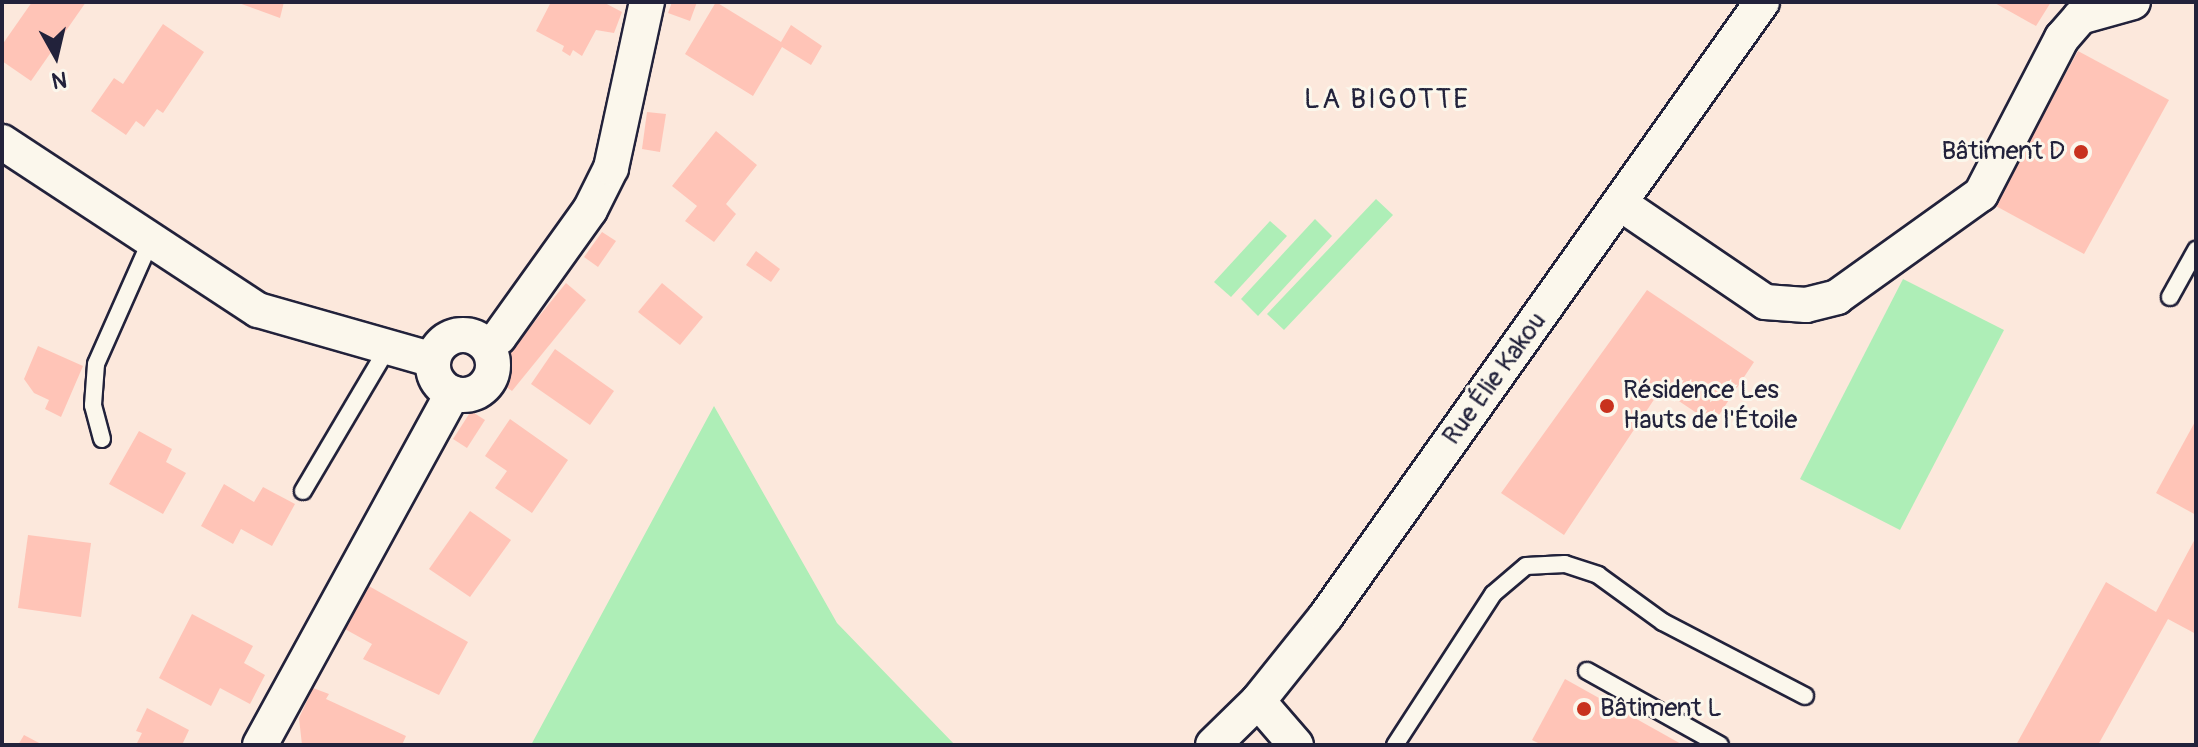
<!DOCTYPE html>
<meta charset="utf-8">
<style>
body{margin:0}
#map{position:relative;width:2198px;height:747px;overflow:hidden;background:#fce8dc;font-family:Pangolin,sans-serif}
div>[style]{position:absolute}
.green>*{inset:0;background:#aeeeb7}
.building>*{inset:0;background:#ffc4b7}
.roads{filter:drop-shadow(2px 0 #22223b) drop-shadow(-2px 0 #22223b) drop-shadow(0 2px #22223b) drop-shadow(0 -2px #22223b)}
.service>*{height:16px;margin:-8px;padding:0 8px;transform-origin:8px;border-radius:8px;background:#fbf7ec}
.minor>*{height:34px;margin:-17px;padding:0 17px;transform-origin:17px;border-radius:17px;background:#fbf7ec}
.minor>.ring{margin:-17px;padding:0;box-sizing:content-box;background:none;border:34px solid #fbf7ec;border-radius:50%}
.dots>*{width:22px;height:22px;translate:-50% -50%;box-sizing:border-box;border:4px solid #fbf7ec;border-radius:50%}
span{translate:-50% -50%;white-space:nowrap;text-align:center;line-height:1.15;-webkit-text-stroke:6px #fbf7ec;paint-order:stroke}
.poi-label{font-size:26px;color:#22223b}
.right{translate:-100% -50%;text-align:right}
.left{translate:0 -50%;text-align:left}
.street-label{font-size:26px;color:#22223b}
.neighbourhood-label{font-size:28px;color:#22223b;letter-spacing:2px}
.frame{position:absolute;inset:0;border:4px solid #22223b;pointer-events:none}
.north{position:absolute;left:16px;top:16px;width:80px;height:80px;-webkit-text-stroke:6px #fbf7ec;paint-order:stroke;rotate:172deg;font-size:22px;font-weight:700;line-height:32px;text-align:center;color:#22223b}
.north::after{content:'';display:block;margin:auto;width:28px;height:36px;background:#22223b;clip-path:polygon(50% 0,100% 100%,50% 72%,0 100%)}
</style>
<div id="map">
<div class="green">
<div style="clip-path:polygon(1376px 199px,1393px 215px,1284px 330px,1267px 314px)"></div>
<div style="clip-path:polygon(1315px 219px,1332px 236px,1258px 316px,1241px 299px)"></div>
<div style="clip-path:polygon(1270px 221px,1287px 236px,1231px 297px,1214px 282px)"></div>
<div style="clip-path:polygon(1903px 279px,2004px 330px,1900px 530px,1800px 479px)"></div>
<div style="clip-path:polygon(714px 406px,837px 623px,955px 745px,531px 745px)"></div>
</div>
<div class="building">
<div style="clip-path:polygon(32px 2px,86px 2px,31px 81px,2px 61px,2px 45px)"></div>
<div style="clip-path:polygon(236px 2px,284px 2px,280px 18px)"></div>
<div style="clip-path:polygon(551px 2px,603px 2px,622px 12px,614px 33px,596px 30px,582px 56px,573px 50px,570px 56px,562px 51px,564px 46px,536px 31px)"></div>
<div style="clip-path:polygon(672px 2px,697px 2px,690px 21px,668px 13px)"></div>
<div style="clip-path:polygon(716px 2px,781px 42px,791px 25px,822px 46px,811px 65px,782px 47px,753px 96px,685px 54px)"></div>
<div style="clip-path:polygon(1993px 2px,2051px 2px,2036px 26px)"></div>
<div style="clip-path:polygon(163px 24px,204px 52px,163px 113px,157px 109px,144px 127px,136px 121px,126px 135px,91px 111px,114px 78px,123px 84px)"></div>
<div style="clip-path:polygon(2078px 51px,2169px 100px,2084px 254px,1994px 205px)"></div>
<div style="clip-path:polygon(647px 112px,666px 114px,660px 152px,642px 149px)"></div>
<div style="clip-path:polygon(716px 131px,757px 165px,726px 204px,736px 214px,714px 242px,685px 221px,697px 206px,672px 186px)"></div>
<div style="clip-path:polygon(602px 232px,616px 241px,598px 267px,584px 257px)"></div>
<div style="clip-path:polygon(756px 251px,780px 269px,771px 282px,746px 265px)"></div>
<div style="clip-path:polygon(566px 283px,586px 300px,512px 391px,499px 382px,506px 357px)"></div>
<div style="clip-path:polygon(662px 283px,703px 317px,680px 345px,638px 312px)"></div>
<div style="clip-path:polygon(1647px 290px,1754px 362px,1713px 424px,1661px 389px,1564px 535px,1501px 493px)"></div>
<div style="clip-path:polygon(38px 346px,83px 366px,61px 417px,45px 409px,49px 400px,34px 393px,24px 379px)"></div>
<div style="clip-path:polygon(555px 349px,614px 391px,590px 425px,531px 384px)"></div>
<div style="clip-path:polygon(471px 411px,485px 420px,467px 448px,453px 439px)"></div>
<div style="clip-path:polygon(510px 419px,568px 460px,532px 513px,495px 488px,507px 471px,485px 456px)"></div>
<div style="clip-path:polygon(2196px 420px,2196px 515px,2156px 493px)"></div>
<div style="clip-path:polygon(139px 431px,172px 449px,166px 462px,186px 473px,163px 514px,109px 484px)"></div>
<div style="clip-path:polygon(224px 484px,254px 502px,263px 487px,295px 504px,272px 546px,241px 529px,233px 544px,201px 526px)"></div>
<div style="clip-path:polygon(470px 511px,511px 540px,470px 597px,429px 569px)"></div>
<div style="clip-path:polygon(28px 535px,91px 543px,81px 617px,18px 608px)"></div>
<div style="clip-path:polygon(2196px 537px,2196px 634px,2168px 619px,2098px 745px,2016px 745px,2106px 582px,2156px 612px)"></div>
<div style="clip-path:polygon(367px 585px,468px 642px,439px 695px,363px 659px,372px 644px,343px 628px)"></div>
<div style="clip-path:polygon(192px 614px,253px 646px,244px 663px,265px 675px,250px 704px,220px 688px,211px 706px,159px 678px)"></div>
<div style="clip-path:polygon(1565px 679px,1683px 745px,1542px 745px,1532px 740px)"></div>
<div style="clip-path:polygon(313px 688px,329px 694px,326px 699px,406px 736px,402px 745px,302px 745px,299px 718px)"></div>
<div style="clip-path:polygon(147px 708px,189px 730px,182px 745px,136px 745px,142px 733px,136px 731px)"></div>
<div style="clip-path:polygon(24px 735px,43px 745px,18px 745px)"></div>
</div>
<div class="roads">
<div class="service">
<div style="left:2170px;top:297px;width:54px;rotate:-61deg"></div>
<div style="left:102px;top:439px;width:35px;rotate:-105deg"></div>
<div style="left:93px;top:405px;width:41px;rotate:-85.8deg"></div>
<div style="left:96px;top:364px;width:136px;rotate:-66.1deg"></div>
<div style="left:303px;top:491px;width:167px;rotate:-59.4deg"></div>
<div style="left:1587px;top:671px;width:152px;rotate:29.1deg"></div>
<div style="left:1395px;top:745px;width:180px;rotate:-57deg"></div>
<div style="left:1493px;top:594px;width:43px;rotate:-40.3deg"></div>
<div style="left:1526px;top:566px;width:39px;rotate:-3deg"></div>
<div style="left:1565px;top:564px;width:35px;rotate:18deg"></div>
<div style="left:1598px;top:575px;width:80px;rotate:35.9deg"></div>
<div style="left:1663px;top:622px;width:160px;rotate:27.5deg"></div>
</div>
<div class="minor">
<div style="left:2px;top:142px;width:306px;rotate:33.3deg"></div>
<div style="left:258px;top:310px;width:182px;rotate:15.9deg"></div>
<div style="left:1621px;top:204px;width:174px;rotate:34.2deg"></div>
<div style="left:1765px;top:302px;width:41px;rotate:4.2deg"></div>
<div style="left:1806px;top:305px;width:32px;rotate:-14deg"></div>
<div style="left:1837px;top:297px;width:177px;rotate:-35.6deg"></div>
<div style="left:1981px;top:194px;width:176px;rotate:-62.6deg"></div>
<div style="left:2062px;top:38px;width:28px;rotate:-49deg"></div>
<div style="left:2080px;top:17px;width:55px;rotate:-15.8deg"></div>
<div class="ring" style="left:433px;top:335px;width:26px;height:26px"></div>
<div style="left:487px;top:346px;width:15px;rotate:-37deg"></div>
<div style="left:499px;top:337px;width:156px;rotate:-54.4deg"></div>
<div style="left:590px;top:210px;width:47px;rotate:-63.4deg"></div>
<div style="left:611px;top:168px;width:170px;rotate:-77.8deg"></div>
<div style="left:1258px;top:701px;width:58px;rotate:49.2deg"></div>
<div style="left:260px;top:745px;width:401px;rotate:-61.3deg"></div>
<div style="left:1213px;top:745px;width:63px;rotate:-44.4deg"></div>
<div style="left:1258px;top:701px;width:109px;rotate:-51.3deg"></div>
<div style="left:1326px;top:616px;width:753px;rotate:-54.62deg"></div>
</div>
</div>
<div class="dots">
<div style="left:2081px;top:152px;background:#c8321e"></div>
<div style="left:1607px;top:406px;background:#c8321e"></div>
<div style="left:1584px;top:709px;background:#c8321e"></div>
</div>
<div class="poi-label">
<span class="right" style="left:2065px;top:152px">Bâtiment D</span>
<span class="left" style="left:1623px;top:406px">Résidence Les<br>Hauts de l'Étoile</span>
<span class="left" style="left:1600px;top:709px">Bâtiment L</span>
</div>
<div class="street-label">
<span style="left:1495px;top:379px;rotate:-54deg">Rue Élie Kakou</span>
</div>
<div class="neighbourhood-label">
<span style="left:1387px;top:100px">LA BIGOTTE</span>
</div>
<div class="frame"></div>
<div class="north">N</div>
</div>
